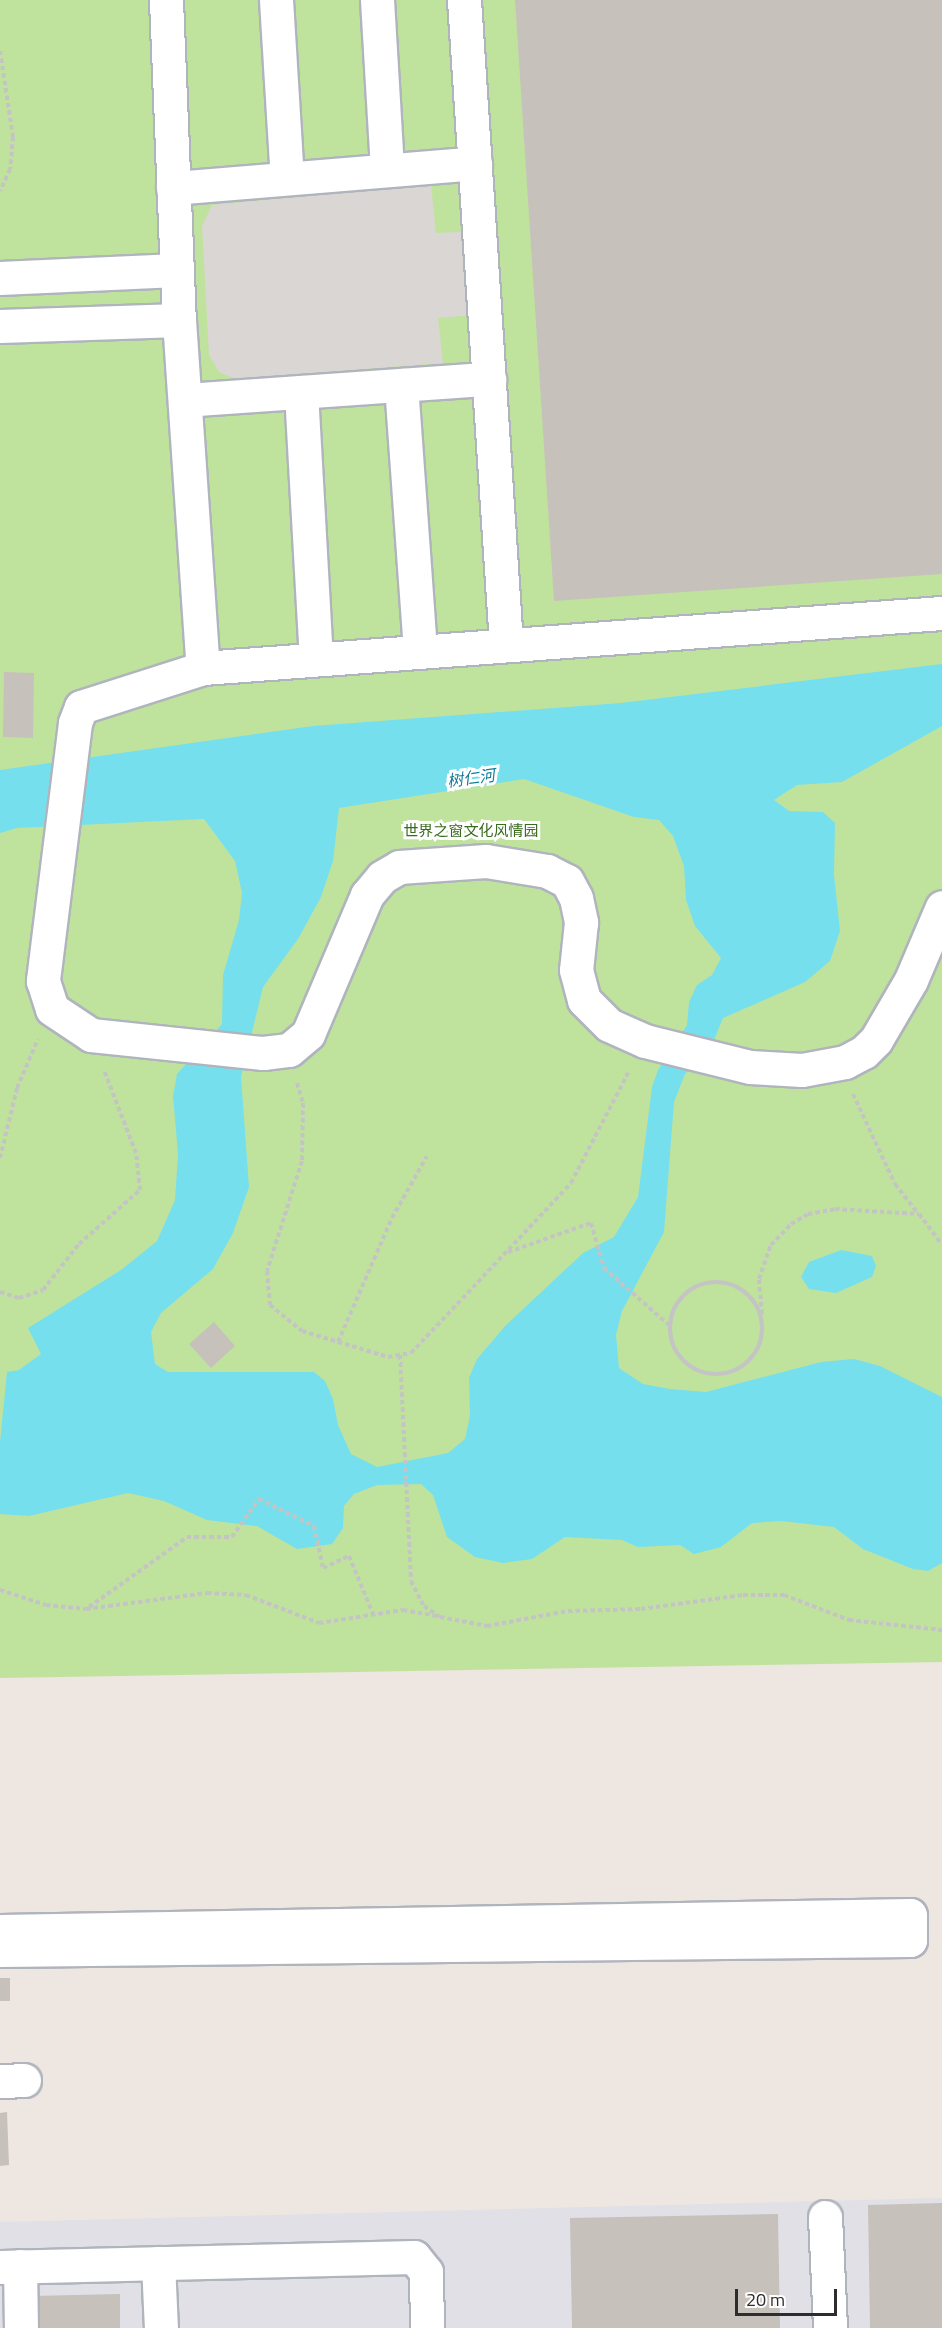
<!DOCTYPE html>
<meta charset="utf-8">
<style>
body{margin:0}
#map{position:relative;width:942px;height:2328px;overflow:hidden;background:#eee6e0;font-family:"Titillium Web","Noto Sans SC",sans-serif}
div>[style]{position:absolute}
.industrial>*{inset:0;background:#e1e0e7}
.green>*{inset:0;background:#bfe39d}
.plaza>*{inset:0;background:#dad6d3}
.water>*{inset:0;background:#75dfee}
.building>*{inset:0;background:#c7c1bb}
.path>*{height:4px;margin-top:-2px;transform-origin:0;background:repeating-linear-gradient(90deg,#c4c4c4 0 4.5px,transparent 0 7.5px)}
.path>.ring{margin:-2px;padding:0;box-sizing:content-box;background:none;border:4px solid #c4c4c4;border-radius:50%}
.roads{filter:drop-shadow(2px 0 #b0b4bd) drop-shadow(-2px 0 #b0b4bd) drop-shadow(0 2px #b0b4bd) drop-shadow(0 -2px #b0b4bd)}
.minor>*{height:33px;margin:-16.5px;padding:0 16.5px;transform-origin:16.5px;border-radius:16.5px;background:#fff}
span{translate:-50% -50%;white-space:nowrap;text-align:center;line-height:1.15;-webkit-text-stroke:6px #fff;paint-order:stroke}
.park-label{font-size:15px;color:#386b1c}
.water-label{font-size:16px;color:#0f7c98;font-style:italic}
.scale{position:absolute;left:735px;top:2289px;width:102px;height:27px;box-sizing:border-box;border:3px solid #2d2d2d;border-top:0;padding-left:8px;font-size:18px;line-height:21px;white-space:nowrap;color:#2d2d2d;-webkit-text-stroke:4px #fff;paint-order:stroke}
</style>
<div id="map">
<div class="industrial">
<div style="clip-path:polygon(942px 2198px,942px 2328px,0 2328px,0 2222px)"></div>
</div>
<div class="green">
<div style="clip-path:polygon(0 0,942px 0,942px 1662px,0 1678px)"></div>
</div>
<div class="plaza">
<div style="clip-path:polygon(431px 184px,436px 233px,479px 231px,485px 314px,438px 318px,443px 363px,235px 379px,219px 372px,209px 355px,202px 226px,212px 205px)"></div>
</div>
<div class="water">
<div style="clip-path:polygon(evenodd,942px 664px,942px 726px,842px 782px,797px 785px,774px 800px,789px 811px,823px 812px,835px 823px,834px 875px,840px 931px,830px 961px,805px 982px,723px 1018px,709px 1052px,685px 1074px,674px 1102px,664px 1232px,622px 1311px,616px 1335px,619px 1368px,643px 1384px,670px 1389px,706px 1392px,821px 1362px,854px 1359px,880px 1366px,942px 1397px,942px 1563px,928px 1571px,913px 1569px,863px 1549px,834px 1527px,781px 1521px,752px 1523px,721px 1547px,694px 1554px,680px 1545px,638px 1547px,622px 1540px,565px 1537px,532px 1559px,503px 1563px,475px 1557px,447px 1537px,433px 1495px,421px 1484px,377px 1485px,354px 1494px,344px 1506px,343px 1528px,332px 1544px,297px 1549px,257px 1526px,207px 1520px,164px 1501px,128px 1493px,29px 1516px,0 1514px,0 1442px,7px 1372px,19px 1370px,41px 1354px,28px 1328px,121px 1270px,157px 1241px,175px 1200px,178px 1154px,173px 1096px,177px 1074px,222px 1024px,223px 975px,239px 920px,242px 893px,235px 861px,204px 819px,17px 828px,0 833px,0 770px,313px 726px,621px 703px,942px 664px,524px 779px,634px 817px,659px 820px,673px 836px,684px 866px,686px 900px,695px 926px,721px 958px,712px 975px,697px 985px,689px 1002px,687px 1025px,658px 1070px,652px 1087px,638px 1197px,614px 1237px,583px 1253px,506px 1325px,477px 1359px,469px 1378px,470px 1416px,465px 1439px,448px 1453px,377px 1467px,351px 1454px,338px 1425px,333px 1399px,325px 1381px,314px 1372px,168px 1372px,155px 1364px,151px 1332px,161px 1313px,213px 1269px,233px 1233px,249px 1187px,241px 1077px,263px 987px,298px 939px,321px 897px,333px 861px,339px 808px,524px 779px)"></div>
<div style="clip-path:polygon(841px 1250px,872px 1256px,876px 1266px,872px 1277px,836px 1293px,809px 1289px,801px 1277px,809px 1262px)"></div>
</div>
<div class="building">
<div style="clip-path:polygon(515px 0,942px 0,942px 574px,554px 601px)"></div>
<div style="clip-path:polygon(4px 672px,34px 673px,33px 738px,3px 737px)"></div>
<div style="clip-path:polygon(214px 1322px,235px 1346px,211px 1368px,189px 1344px)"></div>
<div style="clip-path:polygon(0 1978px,10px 1978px,10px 2001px,0 2001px)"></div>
<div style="clip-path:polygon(7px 2112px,9px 2165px,0 2166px,0 2113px)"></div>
<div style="clip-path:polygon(942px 2203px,942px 2328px,870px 2328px,868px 2205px)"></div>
<div style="clip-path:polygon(778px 2214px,780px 2328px,572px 2328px,570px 2218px)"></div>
<div style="clip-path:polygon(120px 2294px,120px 2328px,32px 2328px,31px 2296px)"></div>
</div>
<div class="path">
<div style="left:0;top:51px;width:87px;rotate:81.4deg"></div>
<div style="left:13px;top:137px;width:32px;rotate:95deg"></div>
<div style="left:10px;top:169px;width:24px;rotate:114deg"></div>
<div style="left:297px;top:1083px;width:21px;rotate:73deg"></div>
<div style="left:303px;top:1103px;width:58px;rotate:91deg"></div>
<div style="left:302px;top:1161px;width:115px;rotate:107.7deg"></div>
<div style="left:267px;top:1271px;width:34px;rotate:85deg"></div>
<div style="left:270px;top:1305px;width:41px;rotate:39.1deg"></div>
<div style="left:302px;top:1331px;width:90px;rotate:16.8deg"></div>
<div style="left:388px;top:1357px;width:23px;rotate:-10deg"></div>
<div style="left:411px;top:1353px;width:233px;rotate:-46.7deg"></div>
<div style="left:571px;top:1183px;width:126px;rotate:-62.6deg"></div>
<div style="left:853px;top:1094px;width:99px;rotate:65deg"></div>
<div style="left:895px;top:1184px;width:37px;rotate:52deg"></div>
<div style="left:0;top:1158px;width:72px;rotate:-76.3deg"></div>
<div style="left:17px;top:1088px;width:53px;rotate:-66.8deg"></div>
<div style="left:508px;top:1252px;width:88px;rotate:-19.3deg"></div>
<div style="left:591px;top:1223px;width:47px;rotate:73.9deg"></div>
<div style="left:604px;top:1268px;width:88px;rotate:41.3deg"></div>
<div class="ring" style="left:670px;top:1282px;width:88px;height:88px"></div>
<div style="left:0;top:1292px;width:20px;rotate:18deg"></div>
<div style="left:19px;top:1298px;width:25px;rotate:-18deg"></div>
<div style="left:43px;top:1290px;width:58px;rotate:-52deg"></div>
<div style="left:79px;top:1244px;width:81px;rotate:-41.5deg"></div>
<div style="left:140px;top:1190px;width:37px;rotate:-96deg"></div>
<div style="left:136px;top:1153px;width:89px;rotate:-111.1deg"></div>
<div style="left:762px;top:1314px;width:35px;rotate:-95deg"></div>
<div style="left:759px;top:1279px;width:36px;rotate:-71deg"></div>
<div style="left:771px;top:1245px;width:29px;rotate:-46deg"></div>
<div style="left:791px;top:1224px;width:20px;rotate:-30deg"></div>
<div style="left:808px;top:1214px;width:27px;rotate:-10deg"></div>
<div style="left:835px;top:1209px;width:84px;rotate:3.4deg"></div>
<div style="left:919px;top:1214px;width:38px;rotate:53deg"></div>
<div style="left:338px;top:1342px;width:135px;rotate:-66.5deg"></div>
<div style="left:392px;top:1218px;width:71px;rotate:-60.6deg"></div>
<div style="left:400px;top:1355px;width:226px;rotate:87.2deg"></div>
<div style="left:411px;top:1581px;width:28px;rotate:63deg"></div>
<div style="left:424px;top:1606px;width:19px;rotate:35deg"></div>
<div style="left:440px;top:1617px;width:48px;rotate:10.8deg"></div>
<div style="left:487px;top:1626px;width:82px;rotate:-10.5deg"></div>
<div style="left:568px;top:1611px;width:73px;rotate:-1.6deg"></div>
<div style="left:641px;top:1609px;width:103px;rotate:-7.8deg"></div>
<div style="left:743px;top:1595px;width:41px"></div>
<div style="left:784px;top:1595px;width:70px;rotate:21deg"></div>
<div style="left:849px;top:1620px;width:94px;rotate:6.1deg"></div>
<div style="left:0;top:1590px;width:48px;rotate:18.1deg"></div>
<div style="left:46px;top:1605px;width:40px;rotate:5.7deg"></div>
<div style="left:86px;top:1609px;width:122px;rotate:-7.5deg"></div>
<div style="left:207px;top:1593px;width:39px;rotate:3deg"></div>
<div style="left:246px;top:1595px;width:78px;rotate:21deg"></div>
<div style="left:319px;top:1623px;width:85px;rotate:-8.8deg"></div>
<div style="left:403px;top:1610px;width:34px;rotate:10deg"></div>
<div style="left:89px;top:1607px;width:120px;rotate:-35.5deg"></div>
<div style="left:187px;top:1537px;width:45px"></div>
<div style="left:232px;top:1537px;width:47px;rotate:-54.6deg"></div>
<div style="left:259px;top:1499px;width:61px;rotate:26.1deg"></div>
<div style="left:314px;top:1526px;width:43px;rotate:77.9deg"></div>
<div style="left:323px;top:1568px;width:29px;rotate:-25deg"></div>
<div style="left:349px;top:1556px;width:63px;rotate:67.5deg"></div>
</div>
<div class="roads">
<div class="minor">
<div style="left:166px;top:0;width:320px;rotate:87.7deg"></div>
<div style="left:179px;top:320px;width:349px;rotate:86.1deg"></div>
<div style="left:203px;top:668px;width:741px;rotate:-4.26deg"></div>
<div style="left:276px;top:0;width:178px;rotate:86.5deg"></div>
<div style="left:377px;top:0;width:170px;rotate:86.6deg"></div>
<div style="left:464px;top:0;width:645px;rotate:86.27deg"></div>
<div style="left:173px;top:188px;width:303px;rotate:-4.7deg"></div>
<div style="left:0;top:278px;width:177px;rotate:-2.6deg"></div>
<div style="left:0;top:326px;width:179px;rotate:-1.9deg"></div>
<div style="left:401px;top:385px;width:267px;rotate:85.9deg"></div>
<div style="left:301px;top:392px;width:267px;rotate:86.8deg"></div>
<div style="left:185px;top:400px;width:305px;rotate:-4deg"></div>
<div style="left:203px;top:668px;width:128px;rotate:162.3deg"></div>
<div style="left:81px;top:707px;width:17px;rotate:111deg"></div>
<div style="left:75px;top:723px;width:260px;rotate:97.1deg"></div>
<div style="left:43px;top:981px;width:29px;rotate:72deg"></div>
<div style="left:52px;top:1009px;width:47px;rotate:33.7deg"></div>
<div style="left:91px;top:1035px;width:173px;rotate:6deg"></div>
<div style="left:263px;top:1053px;width:26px;rotate:-7deg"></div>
<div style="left:289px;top:1050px;width:25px;rotate:-40deg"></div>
<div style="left:308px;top:1034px;width:151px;rotate:-67deg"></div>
<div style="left:367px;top:895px;width:23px;rotate:-50deg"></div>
<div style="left:382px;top:877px;width:20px;rotate:-30deg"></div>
<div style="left:399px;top:867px;width:87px;rotate:-3.9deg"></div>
<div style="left:486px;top:861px;width:62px;rotate:9.3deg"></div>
<div style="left:547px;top:871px;width:22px;rotate:27deg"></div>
<div style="left:567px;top:881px;width:19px;rotate:62deg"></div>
<div style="left:576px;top:898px;width:25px;rotate:78deg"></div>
<div style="left:581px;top:922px;width:48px;rotate:95.9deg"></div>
<div style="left:576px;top:970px;width:31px;rotate:75deg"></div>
<div style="left:584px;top:1000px;width:35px;rotate:45deg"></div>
<div style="left:609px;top:1025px;width:39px;rotate:24deg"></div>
<div style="left:645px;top:1041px;width:108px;rotate:13.9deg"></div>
<div style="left:750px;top:1067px;width:52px;rotate:3.3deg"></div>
<div style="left:802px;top:1070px;width:44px;rotate:-10.5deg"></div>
<div style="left:845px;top:1062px;width:21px;rotate:-28deg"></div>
<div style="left:864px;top:1052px;width:17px;rotate:-45deg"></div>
<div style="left:876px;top:1040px;width:69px;rotate:-59.7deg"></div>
<div style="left:911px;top:980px;width:79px;rotate:-67deg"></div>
<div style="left:0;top:1931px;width:910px;rotate:-1.01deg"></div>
<div style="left:910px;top:1915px;width:25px;rotate:90deg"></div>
<div style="left:910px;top:1940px;width:910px;rotate:179.37deg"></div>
<div style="left:0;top:2081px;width:24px;rotate:-2deg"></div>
<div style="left:825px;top:2217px;width:111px;rotate:87.4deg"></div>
<div style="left:158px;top:2263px;width:65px;rotate:87.4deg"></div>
<div style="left:20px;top:2266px;width:62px;rotate:89.1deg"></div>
<div style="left:0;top:2267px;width:414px;rotate:-1.4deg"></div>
<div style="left:414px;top:2257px;width:19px;rotate:51deg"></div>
<div style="left:426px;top:2272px;width:56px;rotate:89deg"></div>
</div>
</div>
<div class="park-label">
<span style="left:471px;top:831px">世界之窗文化风情园</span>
</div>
<div class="water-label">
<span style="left:471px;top:778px;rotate:-8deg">树仁河</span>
</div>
<div class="scale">20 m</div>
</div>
